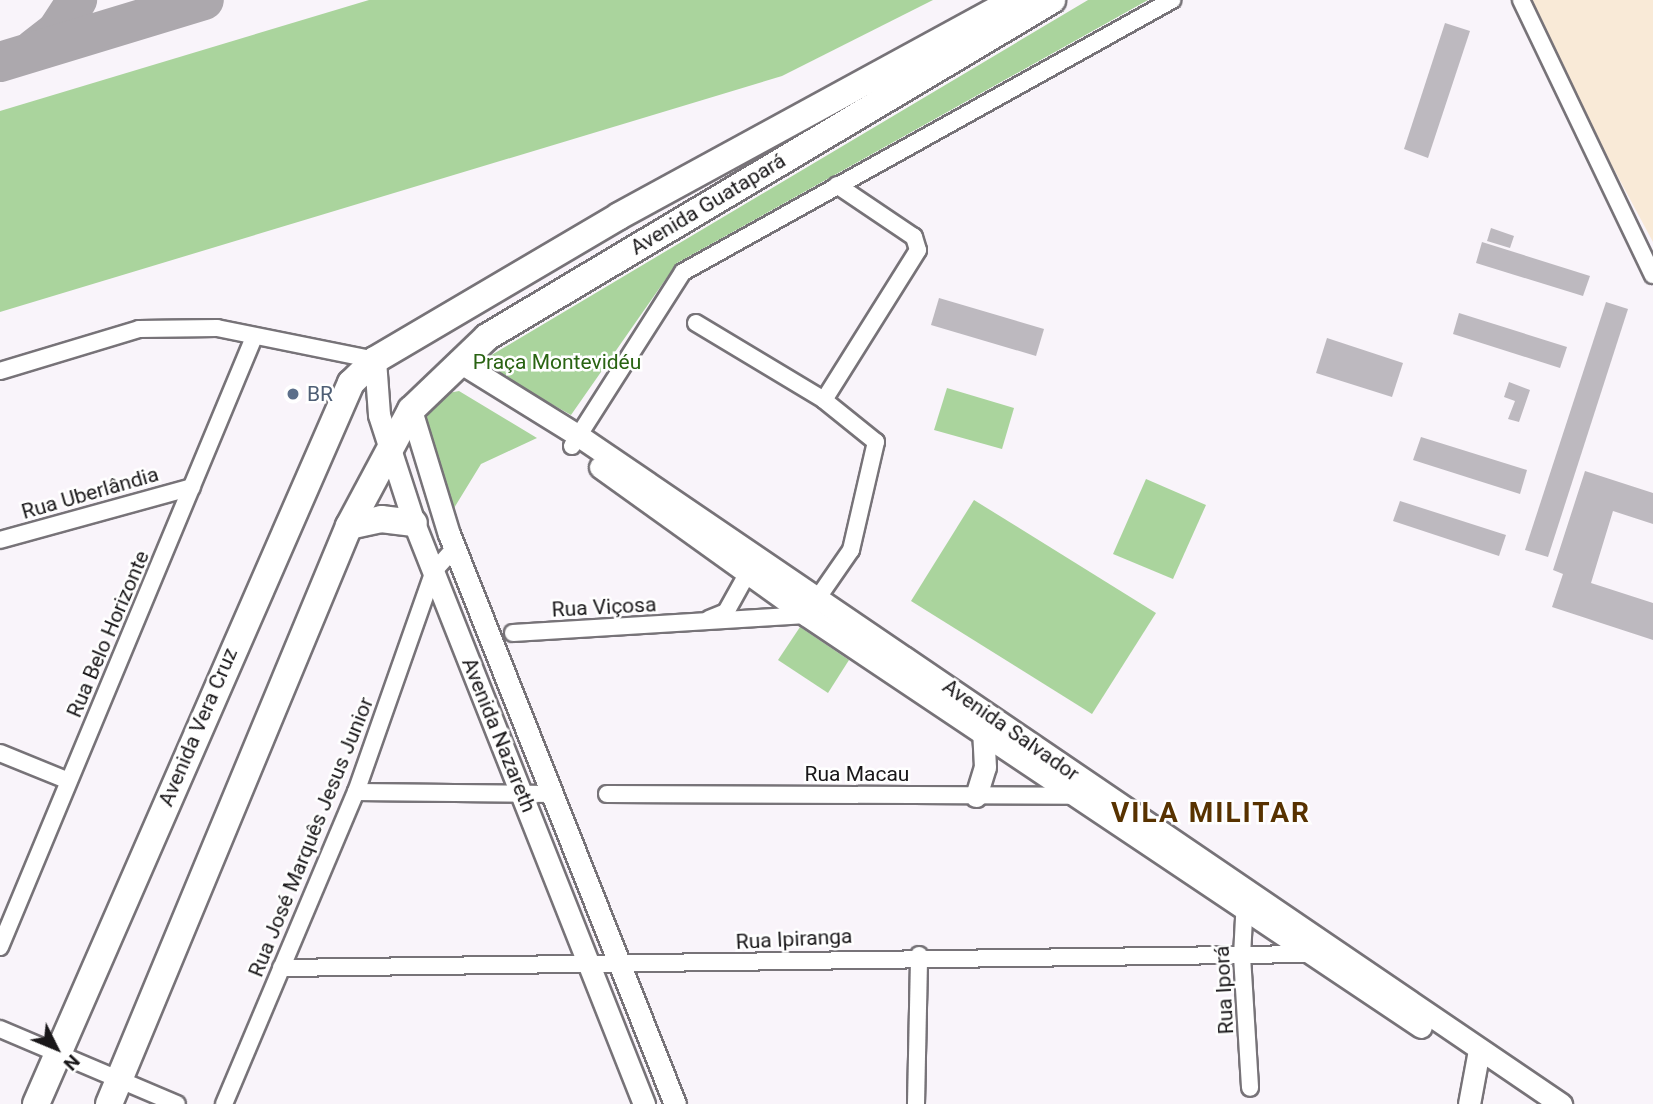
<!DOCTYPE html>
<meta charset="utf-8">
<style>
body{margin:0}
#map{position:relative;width:1653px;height:1104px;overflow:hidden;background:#f9f4fa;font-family:Roboto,sans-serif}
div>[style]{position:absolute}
.industrial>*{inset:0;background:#f9ead7}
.green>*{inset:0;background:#aad49d}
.taxiway>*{height:40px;margin:-20px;padding:0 20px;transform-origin:20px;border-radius:20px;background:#aca8ad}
.building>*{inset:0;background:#bdb9bf}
.roads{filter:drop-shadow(2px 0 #777378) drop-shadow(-2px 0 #777378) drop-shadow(0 2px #777378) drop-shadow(0 -2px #777378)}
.minor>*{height:16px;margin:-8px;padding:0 8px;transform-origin:8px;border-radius:8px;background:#fff}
.tertiary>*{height:21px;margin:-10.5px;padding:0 10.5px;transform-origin:10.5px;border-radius:10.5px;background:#fff}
.trunk>*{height:26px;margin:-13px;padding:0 13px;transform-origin:13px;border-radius:13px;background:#fff}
.dots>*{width:19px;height:19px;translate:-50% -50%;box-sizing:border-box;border:4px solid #fff;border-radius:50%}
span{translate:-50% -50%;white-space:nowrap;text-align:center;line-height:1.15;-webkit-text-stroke:5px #fff;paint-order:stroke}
.street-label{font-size:21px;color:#191719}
.park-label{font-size:21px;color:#296312}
.service-label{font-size:21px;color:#4e5e75}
.left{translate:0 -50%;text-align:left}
.district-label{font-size:28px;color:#583200;font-weight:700;letter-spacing:2px}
.north{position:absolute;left:21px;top:1013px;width:70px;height:70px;-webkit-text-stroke:5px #fff;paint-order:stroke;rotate:133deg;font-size:19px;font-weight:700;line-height:28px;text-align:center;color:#191719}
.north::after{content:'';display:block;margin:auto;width:24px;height:32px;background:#191719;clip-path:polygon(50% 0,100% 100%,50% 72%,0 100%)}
</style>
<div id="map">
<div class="industrial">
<div style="clip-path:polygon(1523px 0,1653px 0,1653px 242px)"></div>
</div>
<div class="green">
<div style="clip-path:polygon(369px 0,933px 0,782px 76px,0 312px,0 111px)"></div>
<div style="clip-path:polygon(1088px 0,1148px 0,677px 263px,571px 415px,478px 363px)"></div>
<div style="clip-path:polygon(947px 388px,1014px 408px,1002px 449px,934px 430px)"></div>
<div style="clip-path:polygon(459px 391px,537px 438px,481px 464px,451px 513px,421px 417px,443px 394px)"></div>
<div style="clip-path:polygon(1146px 479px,1206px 505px,1173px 579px,1113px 554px)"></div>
<div style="clip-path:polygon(974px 500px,1156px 613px,1092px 714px,911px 601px)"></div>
<div style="clip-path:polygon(800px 627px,849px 660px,828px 693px,778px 660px)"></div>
</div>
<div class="taxiway">
<div style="left:34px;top:49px;width:29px;rotate:-38deg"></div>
<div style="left:57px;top:31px;width:37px;rotate:-57deg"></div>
<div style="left:0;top:62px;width:213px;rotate:-16.9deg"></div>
</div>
<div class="building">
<div style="clip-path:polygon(1445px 23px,1470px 31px,1428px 158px,1404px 149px)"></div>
<div style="clip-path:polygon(1491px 228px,1514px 236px,1510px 248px,1487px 241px)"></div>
<div style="clip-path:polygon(1482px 242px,1590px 276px,1583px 296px,1476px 263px)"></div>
<div style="clip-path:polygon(939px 298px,1044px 329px,1036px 356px,931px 325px)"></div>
<div style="clip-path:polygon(1606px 302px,1628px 309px,1548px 557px,1525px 550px)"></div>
<div style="clip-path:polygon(1459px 313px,1567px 347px,1560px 368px,1453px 334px)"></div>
<div style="clip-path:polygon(1327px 338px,1403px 363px,1392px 397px,1316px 373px)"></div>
<div style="clip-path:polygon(1509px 382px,1530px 390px,1519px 422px,1508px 419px,1515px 401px,1504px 397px)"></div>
<div style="clip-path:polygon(1421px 437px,1527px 470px,1520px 494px,1413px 460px)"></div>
<div style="clip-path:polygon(1585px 471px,1653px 493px,1653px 524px,1613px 511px,1591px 583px,1653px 603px,1653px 640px,1552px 607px,1563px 574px,1553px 570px)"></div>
<div style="clip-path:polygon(1400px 501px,1506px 535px,1499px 556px,1393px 521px)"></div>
</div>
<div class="roads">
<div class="minor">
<div style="left:1521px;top:0;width:305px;rotate:64.4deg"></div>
<div style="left:696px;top:323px;width:149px;rotate:31deg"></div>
<div style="left:824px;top:400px;width:177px;rotate:-57.9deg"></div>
<div style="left:918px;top:250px;width:14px;rotate:-107deg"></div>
<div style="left:914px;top:237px;width:93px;rotate:-146deg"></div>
<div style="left:0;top:371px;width:145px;rotate:-16.8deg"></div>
<div style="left:139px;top:329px;width:78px;rotate:-0.7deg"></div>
<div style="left:217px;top:328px;width:161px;rotate:11.4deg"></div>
<div style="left:572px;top:446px;width:206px;rotate:-57.5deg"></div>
<div style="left:683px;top:272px;width:560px;rotate:-29.08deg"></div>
<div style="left:0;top:540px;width:199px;rotate:-15.4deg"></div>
<div style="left:709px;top:619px;width:18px;rotate:-22deg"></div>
<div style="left:726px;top:612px;width:54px;rotate:-61deg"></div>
<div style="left:513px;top:633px;width:294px;rotate:-3.5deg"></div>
<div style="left:806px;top:615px;width:79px;rotate:-55.3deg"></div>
<div style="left:851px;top:550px;width:111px;rotate:-77deg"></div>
<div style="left:876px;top:442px;width:67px;rotate:-141.1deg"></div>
<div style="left:0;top:753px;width:74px;rotate:22.1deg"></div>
<div style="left:356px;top:792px;width:197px;rotate:0.6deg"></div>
<div style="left:607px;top:794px;width:470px;rotate:0.2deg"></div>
<div style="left:1245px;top:899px;width:57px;rotate:93deg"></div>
<div style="left:1242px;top:956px;width:132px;rotate:86.5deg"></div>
<div style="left:0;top:947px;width:661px;rotate:-67.39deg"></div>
<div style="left:281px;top:968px;width:1027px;rotate:-0.78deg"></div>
<div style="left:0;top:1029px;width:192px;rotate:23deg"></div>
<div style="left:224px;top:1104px;width:339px;rotate:-67.1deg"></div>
<div style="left:356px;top:792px;width:234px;rotate:-70.6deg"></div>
<div style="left:434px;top:571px;width:30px;rotate:-48deg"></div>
<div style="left:916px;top:1104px;width:149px;rotate:-88.8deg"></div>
</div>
<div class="tertiary">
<div style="left:375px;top:360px;width:55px;rotate:85.8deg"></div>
<div style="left:379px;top:415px;width:114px;rotate:72deg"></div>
<div style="left:414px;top:523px;width:625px;rotate:68.4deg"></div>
<div style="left:458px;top:361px;width:142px;rotate:31.8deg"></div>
<div style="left:579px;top:436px;width:1188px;rotate:34.23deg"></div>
<div style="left:411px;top:410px;width:130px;rotate:73deg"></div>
<div style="left:449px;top:534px;width:613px;rotate:68.37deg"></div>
<div style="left:600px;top:467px;width:254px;rotate:35.7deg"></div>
<div style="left:806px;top:615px;width:740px;rotate:33.82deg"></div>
<div style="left:976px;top:796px;width:30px;rotate:-73deg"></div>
<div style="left:985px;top:767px;width:35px;rotate:-93deg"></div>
<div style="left:1469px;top:1104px;width:55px;rotate:-79.5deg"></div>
</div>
<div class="trunk">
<div style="left:349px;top:526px;width:33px;rotate:-12deg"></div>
<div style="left:381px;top:519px;width:33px;rotate:7deg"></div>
<div style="left:36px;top:1104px;width:787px;rotate:-66.4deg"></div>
<div style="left:351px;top:383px;width:33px;rotate:-44deg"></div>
<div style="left:375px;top:360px;width:283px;rotate:-30.5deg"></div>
<div style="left:619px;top:216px;width:451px;rotate:-28.6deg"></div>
<div style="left:109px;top:1104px;width:626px;rotate:-67.45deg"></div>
<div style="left:349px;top:526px;width:132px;rotate:-61.9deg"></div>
<div style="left:411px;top:410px;width:105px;rotate:-43.8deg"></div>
<div style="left:487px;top:337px;width:658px;rotate:-30.81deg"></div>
</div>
</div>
<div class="dots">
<div style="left:293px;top:394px;background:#5c6f8a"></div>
</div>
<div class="street-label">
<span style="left:708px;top:204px;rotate:-31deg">Avenida Guatapará</span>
<span style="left:90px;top:493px;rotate:-16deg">Rua Uberlândia</span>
<span style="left:604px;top:607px;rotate:-3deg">Rua Viçosa</span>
<span style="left:108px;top:634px;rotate:-67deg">Rua Belo Horizonte</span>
<span style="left:198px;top:727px;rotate:-67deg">Avenida Vera Cruz</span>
<span style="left:1011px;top:730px;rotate:35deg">Avenida Salvador</span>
<span style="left:499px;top:735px;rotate:68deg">Avenida Nazareth</span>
<span style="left:857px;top:774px">Rua Macau</span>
<span style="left:311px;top:837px;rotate:-68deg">Rua José Marquês Jesus Junior</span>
<span style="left:794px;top:939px;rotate:-3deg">Rua Ipiranga</span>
<span style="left:1224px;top:990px;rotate:-93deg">Rua Iporá</span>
</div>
<div class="park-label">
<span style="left:557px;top:362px">Praça Montevidéu</span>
</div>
<div class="service-label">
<span class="left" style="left:307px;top:394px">BR</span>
</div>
<div class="district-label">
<span style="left:1211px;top:813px">VILA MILITAR</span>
</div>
<div class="north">N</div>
</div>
